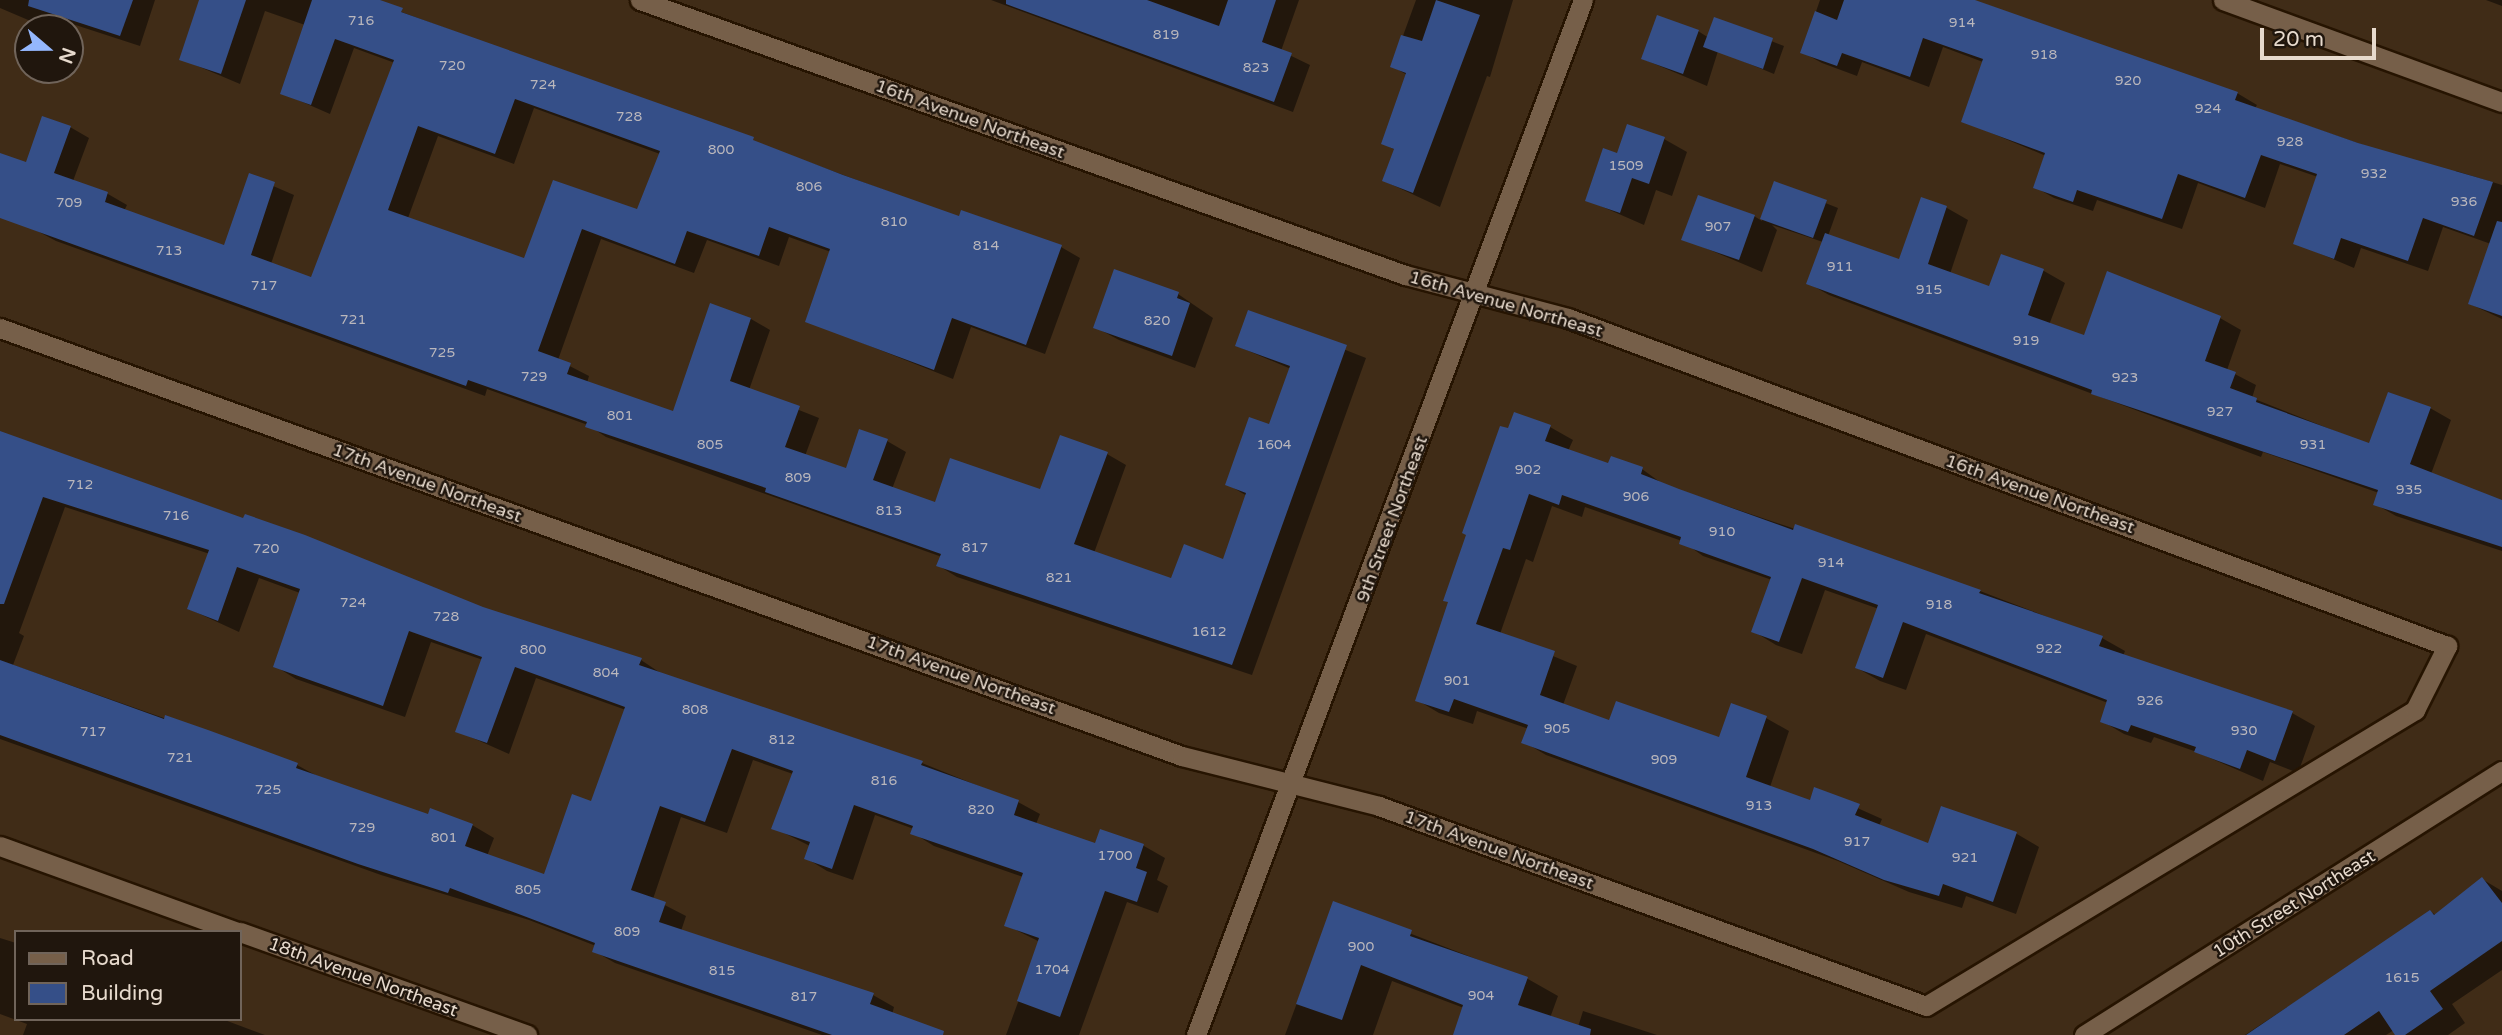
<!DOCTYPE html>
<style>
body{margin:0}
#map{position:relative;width:2502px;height:1035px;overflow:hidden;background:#402c17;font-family:"Varela Round",sans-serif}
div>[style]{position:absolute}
.shadow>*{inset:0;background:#0007}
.building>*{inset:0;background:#354f88}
.roads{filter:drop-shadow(2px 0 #261401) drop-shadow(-2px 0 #261401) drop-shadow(0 2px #261401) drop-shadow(0 -2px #261401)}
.minor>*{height:19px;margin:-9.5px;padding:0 9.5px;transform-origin:9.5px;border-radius:9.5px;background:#765f49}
.tertiary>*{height:19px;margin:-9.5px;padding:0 9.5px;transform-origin:9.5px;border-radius:9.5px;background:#765f49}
span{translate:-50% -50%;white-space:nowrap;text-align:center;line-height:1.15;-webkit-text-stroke:5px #20160d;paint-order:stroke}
.number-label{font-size:14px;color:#bab7bc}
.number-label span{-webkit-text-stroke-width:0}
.street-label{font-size:18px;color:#e7dacd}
.legend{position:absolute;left:14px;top:930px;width:228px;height:91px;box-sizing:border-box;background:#20160d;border:2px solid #70645a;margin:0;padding:9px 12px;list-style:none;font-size:21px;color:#e7dacd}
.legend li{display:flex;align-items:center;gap:14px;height:35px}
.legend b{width:35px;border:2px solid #70645a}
.north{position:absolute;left:14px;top:14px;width:70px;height:70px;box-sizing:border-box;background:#20160d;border:2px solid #70645a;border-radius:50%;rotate:110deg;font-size:19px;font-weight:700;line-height:28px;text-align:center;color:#e7dacd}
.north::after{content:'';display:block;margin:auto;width:24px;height:32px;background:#94b7fd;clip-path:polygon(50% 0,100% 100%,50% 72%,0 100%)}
.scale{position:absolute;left:2260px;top:28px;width:116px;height:32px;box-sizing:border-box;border:4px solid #e7dacd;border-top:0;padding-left:9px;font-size:21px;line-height:24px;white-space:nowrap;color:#e7dacd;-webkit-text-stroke:5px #20160d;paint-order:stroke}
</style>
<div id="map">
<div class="shadow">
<div style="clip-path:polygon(0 0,155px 0,140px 46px,54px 18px,47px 28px,0 8px)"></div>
<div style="clip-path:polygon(evenodd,201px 0,369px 0,960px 218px,962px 212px,1061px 247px,1080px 258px,1045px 354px,971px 327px,953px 379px,807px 321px,831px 252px,789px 237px,779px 266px,707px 240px,694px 273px,601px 239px,558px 360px,589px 376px,587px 383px,674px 414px,711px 306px,751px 319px,770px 330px,749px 390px,819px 418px,805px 456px,847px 471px,887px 441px,906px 452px,892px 489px,936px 505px,1041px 492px,1107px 454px,1126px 465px,1094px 553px,1172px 580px,1224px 561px,1247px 496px,1227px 484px,1270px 427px,1291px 369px,1237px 346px,1249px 312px,1366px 358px,1252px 675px,957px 577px,939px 566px,942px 557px,606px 437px,588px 425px,487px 389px,485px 396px,56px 241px,0 211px,0 155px,27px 165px,70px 127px,89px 138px,73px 181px,108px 194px,127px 205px,124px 211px,225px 247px,250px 176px,294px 195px,271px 264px,312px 279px,395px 63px,354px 48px,330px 114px,282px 93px,305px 25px,265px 11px,240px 84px,181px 59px,201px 0,534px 108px,660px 154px,639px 211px,555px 182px,525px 260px,408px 218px,438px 136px,514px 164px,534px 108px)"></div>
<div style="clip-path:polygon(991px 0,1299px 0,1281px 51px,1310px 65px,1293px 112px)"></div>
<div style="clip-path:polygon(1416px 0,1513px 0,1490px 77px,1487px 76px,1440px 207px,1384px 181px,1395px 150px,1384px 144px,1407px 75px,1392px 66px)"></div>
<div style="clip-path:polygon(1820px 0,1973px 0,2237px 93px,2257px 105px,2255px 108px,2454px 176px,2456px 171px,2502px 185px,2502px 319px,2470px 304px,2491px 244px,2443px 227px,2428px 271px,2361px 248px,2354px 268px,2295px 243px,2318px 177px,2280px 164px,2265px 208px,2198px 183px,2182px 229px,2097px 200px,2093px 211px,2054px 198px,2035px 187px,2046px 156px,1963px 121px,1983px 62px,1943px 47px,1929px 87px,1862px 62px,1857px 76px,1822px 63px,1802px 52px)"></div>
<div style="clip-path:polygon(2486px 0,2502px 0,2502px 6px)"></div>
<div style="clip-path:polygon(1715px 19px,1784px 46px,1774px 74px,1718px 51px,1707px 86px,1643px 59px,1698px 31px,1709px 38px)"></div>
<div style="clip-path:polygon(1664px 139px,1687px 152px,1672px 196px,1656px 190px,1644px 225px,1587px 200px,1618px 155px)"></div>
<div style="clip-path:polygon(1775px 183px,1838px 208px,1828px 236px,1900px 261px,1922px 199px,1947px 208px,1968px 220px,1950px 274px,1990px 288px,2002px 256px,2044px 271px,2065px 283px,2049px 325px,2085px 337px,2163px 297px,2220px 318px,2241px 330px,2227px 370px,2256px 385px,2252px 398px,2370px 445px,2430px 408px,2451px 420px,2431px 474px,2502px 501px,2502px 551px,2396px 516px,2375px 504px,2379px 493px,2263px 452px,2261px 457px,1829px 295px,1808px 283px,1823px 242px,1772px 225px,1777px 230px,1762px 272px,1684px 239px,1754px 216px,1762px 221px)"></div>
<div style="clip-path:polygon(1178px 294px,1213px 318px,1195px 368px,1119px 340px,1095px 327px)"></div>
<div style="clip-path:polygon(1550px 427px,1573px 440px,1568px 451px,1609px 466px,1642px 469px,1664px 485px,1980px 591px,2102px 638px,2125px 651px,2123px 656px,2292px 713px,2315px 726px,2298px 773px,2270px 762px,2263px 781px,2194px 751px,2154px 737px,2151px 743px,2124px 734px,2102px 721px,2108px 703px,1926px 634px,1906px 690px,1880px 681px,1857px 668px,1879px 609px,1825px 590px,1802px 654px,1776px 645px,1753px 631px,1772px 580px,1703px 556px,1682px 541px,1585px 507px,1582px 517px,1552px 506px,1533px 562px,1526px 559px,1500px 634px,1577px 666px,1563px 705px,1610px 722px,1720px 740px,1766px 718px,1789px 731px,1770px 787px,1811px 802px,1815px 789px,1882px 819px,1879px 826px,1929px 845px,1942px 808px,2017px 834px,2039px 847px,2016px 914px,1966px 896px,1962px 908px,1909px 892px,1838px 861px,1546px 755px,1524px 742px,1529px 729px,1477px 711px,1473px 724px,1439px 713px,1417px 700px,1509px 431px)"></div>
<div style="clip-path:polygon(evenodd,0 432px,482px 608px,641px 660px,662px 674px,922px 763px,1018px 802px,1040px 814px,1036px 824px,1096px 845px,1101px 831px,1144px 846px,1165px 858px,1157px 880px,1168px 886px,1158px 913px,1127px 902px,1079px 1035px,1006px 1035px,1040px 942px,1006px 925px,1023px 877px,934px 846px,913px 833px,914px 829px,875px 815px,853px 880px,827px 871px,806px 858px,810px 846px,774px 828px,793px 774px,753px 760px,727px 833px,681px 817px,653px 899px,686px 916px,681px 931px,873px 995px,894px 1007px,892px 1015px,943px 1035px,822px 1035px,615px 963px,594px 951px,596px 946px,529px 920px,381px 875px,0 739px,0 432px,65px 507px,210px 554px,189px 609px,239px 632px,259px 578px,300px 593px,275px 666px,296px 679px,405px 717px,431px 642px,483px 660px,457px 731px,509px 754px,536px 678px,626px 710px,592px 803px,545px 876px,487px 856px,494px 838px,472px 825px,429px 817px,319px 777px,297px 765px,13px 665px,24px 636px,19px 633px,65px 507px)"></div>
<div style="clip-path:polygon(2482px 879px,2502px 891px,2502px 970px,2452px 1004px,2465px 1023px,2448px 1035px,2397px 1035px,2394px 1030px,2386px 1035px,2245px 1035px,2431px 912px,2436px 915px)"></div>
<div style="clip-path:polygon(1334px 904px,1528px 979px,1558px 996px,1550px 1018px,1578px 1027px,1583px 1011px,1657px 1035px,1466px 1035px,1464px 1008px,1392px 981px,1373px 1035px,1285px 1035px)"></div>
<div style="clip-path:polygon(0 938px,16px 943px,16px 1019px,222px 1019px,265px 1035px,23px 1035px,27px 1024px,0 1014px)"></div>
</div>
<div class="building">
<div style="clip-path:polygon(29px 0,133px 0,120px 36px,28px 6px)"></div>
<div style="clip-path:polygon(199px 0,246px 0,221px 74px,179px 60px)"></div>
<div style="clip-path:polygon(evenodd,312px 0,380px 0,403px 8px,401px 12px,754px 137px,753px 140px,843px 175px,959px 216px,961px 210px,1062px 245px,1026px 345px,952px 318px,934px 370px,805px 322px,830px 249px,769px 227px,759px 256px,687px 231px,675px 264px,582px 229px,538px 351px,571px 363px,567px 374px,673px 411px,710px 303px,751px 318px,730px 381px,800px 406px,785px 447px,846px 468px,859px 429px,888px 439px,873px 480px,935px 502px,950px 458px,1040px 489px,1060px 435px,1108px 452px,1074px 544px,1171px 578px,1184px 544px,1223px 559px,1246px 493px,1225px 485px,1249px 417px,1269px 424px,1290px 366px,1235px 346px,1248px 310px,1347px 345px,1232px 665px,936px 566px,941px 554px,765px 492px,766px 488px,585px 427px,587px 422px,468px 380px,466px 386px,0 218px,0 153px,26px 162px,42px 116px,71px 126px,54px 173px,108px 192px,105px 202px,224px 245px,249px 173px,275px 182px,251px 255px,311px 277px,394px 60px,335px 39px,311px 105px,280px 94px,312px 0,515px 99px,660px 151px,637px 209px,553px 180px,524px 258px,388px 210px,418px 126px,495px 154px,515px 99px)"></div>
<div style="clip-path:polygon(1006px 0,1147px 0,1219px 26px,1228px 0,1276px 0,1262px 42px,1292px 53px,1274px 102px,1006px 4px)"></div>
<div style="clip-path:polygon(1436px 0,1480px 15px,1413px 193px,1382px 181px,1394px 149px,1381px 144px,1406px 73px,1390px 67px,1401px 35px,1422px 41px)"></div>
<div style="clip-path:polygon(1844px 0,1975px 0,2238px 92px,2235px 100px,2358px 143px,2493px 182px,2474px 236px,2423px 218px,2408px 261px,2341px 238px,2334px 259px,2293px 244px,2317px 174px,2261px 155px,2245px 198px,2178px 174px,2162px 219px,2077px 190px,2073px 202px,2033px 188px,2045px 153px,1961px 122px,1983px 59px,1923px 38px,1910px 77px,1842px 53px,1837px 66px,1800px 53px,1815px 11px,1837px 20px)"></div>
<div style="clip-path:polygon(1657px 15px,1699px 30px,1683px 74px,1641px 59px)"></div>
<div style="clip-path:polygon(1714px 17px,1773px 38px,1763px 69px,1703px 47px)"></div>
<div style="clip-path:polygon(1627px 124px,1665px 137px,1649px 184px,1632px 178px,1620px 213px,1585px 201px,1603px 148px,1617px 153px)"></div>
<div style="clip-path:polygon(1774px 181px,1827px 200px,1813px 238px,1760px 219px)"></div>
<div style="clip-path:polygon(1698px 195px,1755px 215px,1739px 260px,1681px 240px)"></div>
<div style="clip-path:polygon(1921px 197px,1947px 206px,1928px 264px,1989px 286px,2001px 254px,2044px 269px,2028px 315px,2084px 335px,2107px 271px,2221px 316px,2205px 361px,2236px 372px,2230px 388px,2257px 398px,2256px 402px,2369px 443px,2388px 392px,2431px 407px,2410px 464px,2502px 500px,2502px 547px,2373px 505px,2378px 490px,2091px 394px,2092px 390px,1806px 284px,1825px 233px,1899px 259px)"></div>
<div style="clip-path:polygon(2497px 221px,2502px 222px,2502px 316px,2468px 304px)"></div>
<div style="clip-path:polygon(1114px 269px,1179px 292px,1177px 298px,1190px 303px,1172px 356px,1093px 328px)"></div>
<div style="clip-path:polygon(1514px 412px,1551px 425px,1545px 441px,1608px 463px,1611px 456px,1643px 467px,1641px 474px,1679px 489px,1793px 530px,1795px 524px,1981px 590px,1979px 593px,2103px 636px,2099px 646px,2293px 711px,2275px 761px,2247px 750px,2240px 769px,2194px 752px,2196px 747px,2131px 725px,2128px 732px,2100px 722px,2107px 700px,1903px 622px,1883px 678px,1855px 668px,1878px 605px,1802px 578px,1779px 642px,1751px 632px,1771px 577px,1679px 544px,1681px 537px,1562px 495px,1559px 505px,1529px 494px,1510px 550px,1503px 548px,1476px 624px,1555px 651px,1540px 695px,1609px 720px,1616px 701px,1719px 737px,1731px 703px,1767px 716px,1746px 777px,1810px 800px,1814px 787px,1860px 804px,1855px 815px,1928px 843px,1941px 806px,2017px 832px,1993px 902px,1943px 884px,1939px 896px,1884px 880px,1813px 849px,1521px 743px,1528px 725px,1454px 699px,1449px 712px,1415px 701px,1448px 602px,1443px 601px,1466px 535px,1462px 533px,1500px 426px,1508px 428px)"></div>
<div style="clip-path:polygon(0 431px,243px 518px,245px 514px,305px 535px,483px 607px,642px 658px,639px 665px,923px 761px,921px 765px,1019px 800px,1014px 815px,1095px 843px,1100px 829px,1144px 844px,1136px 868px,1147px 872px,1137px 902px,1105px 891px,1060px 1017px,1017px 1001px,1039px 938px,1004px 926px,1023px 873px,910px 834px,913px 826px,854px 805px,832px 869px,804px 859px,810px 842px,771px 829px,793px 771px,732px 749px,705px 822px,660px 806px,631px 890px,666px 902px,659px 922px,874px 993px,870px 1004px,944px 1031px,943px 1035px,832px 1035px,592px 952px,595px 943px,450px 888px,448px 893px,358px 864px,0 735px,0 660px,164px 719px,165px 715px,208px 730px,298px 763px,296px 768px,428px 814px,430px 808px,473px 824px,465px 846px,544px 874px,572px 794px,591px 801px,625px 707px,515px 667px,487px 743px,455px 732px,482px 657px,409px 631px,383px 706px,273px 667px,300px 589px,237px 567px,218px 621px,187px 609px,209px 550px,43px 497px,4px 604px,0 604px)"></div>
<div style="clip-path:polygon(2482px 877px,2502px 903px,2502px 941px,2430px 991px,2443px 1009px,2405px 1035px,2395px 1035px,2379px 1011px,2344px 1035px,2246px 1035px,2430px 910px,2434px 915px)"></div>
<div style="clip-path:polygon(1333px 901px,1412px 930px,1410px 936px,1528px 977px,1518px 1005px,1591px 1029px,1590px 1035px,1453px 1035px,1463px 1005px,1361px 965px,1342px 1020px,1296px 1004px)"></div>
</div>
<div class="roads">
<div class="minor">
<div style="left:2223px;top:0;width:297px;rotate:20.1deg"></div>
<div style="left:0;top:328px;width:1257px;rotate:19.91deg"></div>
<div style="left:1182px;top:756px;width:203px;rotate:14.2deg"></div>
<div style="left:1379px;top:806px;width:582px;rotate:20.08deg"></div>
<div style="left:1926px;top:1006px;width:572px;rotate:-31.19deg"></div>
<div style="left:2415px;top:710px;width:72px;rotate:-63.4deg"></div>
<div style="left:2447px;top:646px;width:938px;rotate:-159.54deg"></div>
<div style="left:1568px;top:318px;width:169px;rotate:-165.2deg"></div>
<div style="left:1405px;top:275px;width:813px;rotate:-160.23deg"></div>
<div style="left:2084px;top:1035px;width:494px;rotate:-32.3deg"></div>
</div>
<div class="tertiary">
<div style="left:0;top:846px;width:253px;rotate:19.9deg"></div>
<div style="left:240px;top:932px;width:305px;rotate:19.7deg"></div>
<div style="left:1196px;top:1035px;width:1105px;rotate:-69.5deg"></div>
</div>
</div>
<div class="number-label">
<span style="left:361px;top:21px">716</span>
<span style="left:1962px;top:23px">914</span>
<span style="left:1166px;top:35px">819</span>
<span style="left:2044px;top:55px">918</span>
<span style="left:452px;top:66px">720</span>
<span style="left:1256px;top:68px">823</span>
<span style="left:2128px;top:81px">920</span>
<span style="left:543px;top:85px">724</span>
<span style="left:2208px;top:109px">924</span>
<span style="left:629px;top:117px">728</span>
<span style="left:2290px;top:142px">928</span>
<span style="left:721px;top:150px">800</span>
<span style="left:1626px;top:166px">1509</span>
<span style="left:2374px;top:174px">932</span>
<span style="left:809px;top:187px">806</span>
<span style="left:2464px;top:202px">936</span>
<span style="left:69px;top:203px">709</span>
<span style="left:894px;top:222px">810</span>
<span style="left:1718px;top:227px">907</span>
<span style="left:986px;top:246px">814</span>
<span style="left:169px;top:251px">713</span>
<span style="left:1840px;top:267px">911</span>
<span style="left:264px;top:286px">717</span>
<span style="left:1929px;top:290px">915</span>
<span style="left:353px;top:320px">721</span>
<span style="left:1157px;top:321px">820</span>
<span style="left:2026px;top:341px">919</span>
<span style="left:442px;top:353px">725</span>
<span style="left:534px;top:377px">729</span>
<span style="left:2125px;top:378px">923</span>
<span style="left:2220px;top:412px">927</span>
<span style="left:620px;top:416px">801</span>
<span style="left:710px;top:445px">805</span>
<span style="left:1274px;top:445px">1604</span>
<span style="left:2313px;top:445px">931</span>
<span style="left:1528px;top:470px">902</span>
<span style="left:798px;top:478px">809</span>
<span style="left:80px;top:485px">712</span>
<span style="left:2409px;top:490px">935</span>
<span style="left:1636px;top:497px">906</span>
<span style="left:889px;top:511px">813</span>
<span style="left:176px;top:516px">716</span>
<span style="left:1722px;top:532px">910</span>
<span style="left:975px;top:548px">817</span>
<span style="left:266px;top:549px">720</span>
<span style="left:1831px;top:563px">914</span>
<span style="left:1059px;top:578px">821</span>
<span style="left:353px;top:603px">724</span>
<span style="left:1939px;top:605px">918</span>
<span style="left:446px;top:617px">728</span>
<span style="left:1209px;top:632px">1612</span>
<span style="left:2049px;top:649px">922</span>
<span style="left:533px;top:650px">800</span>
<span style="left:606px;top:673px">804</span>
<span style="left:1457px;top:681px">901</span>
<span style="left:2150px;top:701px">926</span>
<span style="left:695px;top:710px">808</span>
<span style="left:1557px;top:729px">905</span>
<span style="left:2244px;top:731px">930</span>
<span style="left:93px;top:732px">717</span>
<span style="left:782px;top:740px">812</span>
<span style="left:180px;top:758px">721</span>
<span style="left:1664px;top:760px">909</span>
<span style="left:884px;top:781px">816</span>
<span style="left:268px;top:790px">725</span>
<span style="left:1759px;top:806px">913</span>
<span style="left:981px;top:810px">820</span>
<span style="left:362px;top:828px">729</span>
<span style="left:444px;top:838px">801</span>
<span style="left:1857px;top:842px">917</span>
<span style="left:1115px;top:856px">1700</span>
<span style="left:1965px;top:858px">921</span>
<span style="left:528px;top:890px">805</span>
<span style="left:627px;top:932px">809</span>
<span style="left:1361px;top:947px">900</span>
<span style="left:1052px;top:970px">1704</span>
<span style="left:722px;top:971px">815</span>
<span style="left:2402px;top:978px">1615</span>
<span style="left:1481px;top:996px">904</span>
<span style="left:804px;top:997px">817</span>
</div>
<div class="street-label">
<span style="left:970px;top:119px;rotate:20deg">16th Avenue Northeast</span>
<span style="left:1506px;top:304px;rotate:16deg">16th Avenue Northeast</span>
<span style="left:427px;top:483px;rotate:20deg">17th Avenue Northeast</span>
<span style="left:2040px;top:494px;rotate:20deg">16th Avenue Northeast</span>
<span style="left:1392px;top:519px;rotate:-70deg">9th Street Northeast</span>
<span style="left:961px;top:675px;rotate:20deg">17th Avenue Northeast</span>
<span style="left:1499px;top:850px;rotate:20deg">17th Avenue Northeast</span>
<span style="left:2294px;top:904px;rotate:-32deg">10th Street Northeast</span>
<span style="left:363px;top:977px;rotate:20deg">18th Avenue Northeast</span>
</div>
<ul class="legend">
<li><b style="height:9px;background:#765f49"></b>Road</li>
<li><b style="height:19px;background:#354f88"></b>Building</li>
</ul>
<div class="north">N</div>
<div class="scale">20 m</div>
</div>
